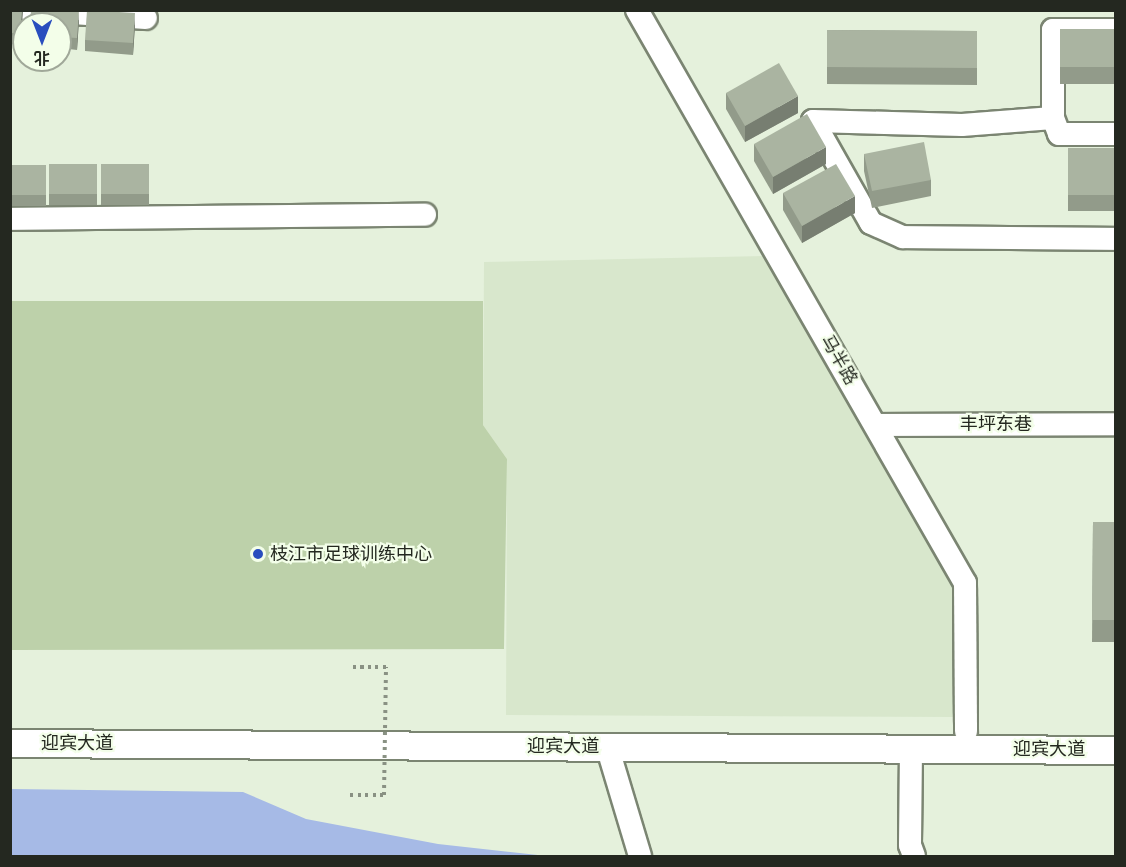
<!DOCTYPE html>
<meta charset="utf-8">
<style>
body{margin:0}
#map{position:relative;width:1126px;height:867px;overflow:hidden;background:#e5f1dc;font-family:"Titillium Web","Noto Sans SC",sans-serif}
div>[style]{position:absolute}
.built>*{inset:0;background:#d8e7cc}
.green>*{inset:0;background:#bdd1aa}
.water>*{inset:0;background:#a6bae6}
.path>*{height:4px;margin-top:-2px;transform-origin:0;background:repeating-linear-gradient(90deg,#899183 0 3px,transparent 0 7.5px)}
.roads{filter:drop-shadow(2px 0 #7b8572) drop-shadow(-2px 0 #7b8572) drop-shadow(0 2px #7b8572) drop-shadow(0 -2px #7b8572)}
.minor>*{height:22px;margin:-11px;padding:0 11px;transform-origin:11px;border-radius:11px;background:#fff}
.major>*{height:27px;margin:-13.5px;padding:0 13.5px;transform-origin:13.5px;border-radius:13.5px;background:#fff}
.path-bridge>*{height:4px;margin-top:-2px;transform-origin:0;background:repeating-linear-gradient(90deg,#899183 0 3px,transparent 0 7.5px)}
.wall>*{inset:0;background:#929b8a}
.shaded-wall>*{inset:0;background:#777e71}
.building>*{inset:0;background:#aab4a1}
.dots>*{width:16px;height:16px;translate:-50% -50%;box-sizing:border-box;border:3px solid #f3fee9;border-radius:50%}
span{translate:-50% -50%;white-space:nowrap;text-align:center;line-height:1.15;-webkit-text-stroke:4.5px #f3fee9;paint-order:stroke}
.street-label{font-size:18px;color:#242820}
.poi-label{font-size:18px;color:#242820}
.left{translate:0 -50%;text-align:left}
.frame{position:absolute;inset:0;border:12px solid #242820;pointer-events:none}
.north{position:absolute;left:12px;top:12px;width:60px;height:60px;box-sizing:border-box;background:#f3fee9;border:2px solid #a0a899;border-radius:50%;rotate:180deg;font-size:16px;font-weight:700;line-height:24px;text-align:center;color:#242820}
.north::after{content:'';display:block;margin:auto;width:21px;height:27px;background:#294ebe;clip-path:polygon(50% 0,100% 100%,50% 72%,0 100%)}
</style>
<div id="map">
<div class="built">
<div style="clip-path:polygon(769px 256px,954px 588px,954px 717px,506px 715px,507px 459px,483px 425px,484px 262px)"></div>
</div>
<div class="green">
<div style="clip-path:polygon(10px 301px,483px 301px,483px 425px,507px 459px,504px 649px,11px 650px)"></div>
</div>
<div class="water">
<div style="clip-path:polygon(11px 789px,243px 792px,306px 819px,438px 844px,547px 856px,11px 856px)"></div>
</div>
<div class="path">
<div style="left:353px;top:667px;width:33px"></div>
<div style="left:350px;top:795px;width:34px"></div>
</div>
<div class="roads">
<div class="minor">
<div style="left:29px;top:10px;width:117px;rotate:3.9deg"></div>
<div style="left:637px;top:10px;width:660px;rotate:60.21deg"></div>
<div style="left:965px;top:583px;width:148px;rotate:89.6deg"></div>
<div style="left:1116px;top:30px;width:63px;rotate:180deg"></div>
<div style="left:1053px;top:30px;width:88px;rotate:90deg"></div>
<div style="left:1053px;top:118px;width:17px;rotate:69deg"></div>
<div style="left:1059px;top:134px;width:57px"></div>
<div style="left:813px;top:121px;width:117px;rotate:60.4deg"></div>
<div style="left:871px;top:223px;width:35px;rotate:24deg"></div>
<div style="left:903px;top:237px;width:213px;rotate:0.5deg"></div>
<div style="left:813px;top:121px;width:149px;rotate:1.5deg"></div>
<div style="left:962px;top:125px;width:91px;rotate:-4.4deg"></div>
<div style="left:10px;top:219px;width:415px;rotate:-0.6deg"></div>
<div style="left:877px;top:425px;width:239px;rotate:-0.2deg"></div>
<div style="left:607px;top:746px;width:115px;rotate:73.3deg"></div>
<div style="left:911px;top:749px;width:96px;rotate:90.6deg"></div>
<div style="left:910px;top:845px;width:12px;rotate:70deg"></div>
</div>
<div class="major">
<div style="left:10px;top:743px;width:1106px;rotate:0.36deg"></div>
</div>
</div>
<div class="path-bridge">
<div style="left:384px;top:795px;width:128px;rotate:-89.1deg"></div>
</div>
<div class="wall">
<div style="clip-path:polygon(10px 10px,23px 10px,20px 45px,10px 44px)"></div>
<div style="clip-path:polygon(79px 20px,77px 50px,60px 48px,60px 24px)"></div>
<div style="clip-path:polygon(135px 25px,133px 55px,85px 51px,85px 40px)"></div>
<div style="clip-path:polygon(1060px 29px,1116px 29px,1116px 84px,1060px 84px)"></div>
<div style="clip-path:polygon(827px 30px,977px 31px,977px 85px,827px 84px)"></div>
<div style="clip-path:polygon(726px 93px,798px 113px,745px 142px,726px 109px)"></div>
<div style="clip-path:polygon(754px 144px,826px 164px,773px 194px,754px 161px)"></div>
<div style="clip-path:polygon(1068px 148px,1116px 148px,1116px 211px,1068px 211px)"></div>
<div style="clip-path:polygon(864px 154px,931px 180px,931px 196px,872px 208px,864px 171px)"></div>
<div style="clip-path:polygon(49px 164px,97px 164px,97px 205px,49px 205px)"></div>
<div style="clip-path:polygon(101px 164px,149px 164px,149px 205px,101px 205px)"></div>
<div style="clip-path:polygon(10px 165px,46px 165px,46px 206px,10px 206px)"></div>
<div style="clip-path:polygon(783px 193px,855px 213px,802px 243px,783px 210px)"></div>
<div style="clip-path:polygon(1093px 522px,1116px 522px,1116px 642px,1092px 642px)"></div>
</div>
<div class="shaded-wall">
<div style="clip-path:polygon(22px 10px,23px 10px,20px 45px,20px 33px)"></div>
<div style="clip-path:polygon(79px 10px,79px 20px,77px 50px,77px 38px)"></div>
<div style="clip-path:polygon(135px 13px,135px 25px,133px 55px,133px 43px)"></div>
<div style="clip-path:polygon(798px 96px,798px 113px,745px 142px,745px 126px)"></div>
<div style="clip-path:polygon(826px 147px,826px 164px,773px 194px,773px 177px)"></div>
<div style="clip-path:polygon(855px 196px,855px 213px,802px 243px,802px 226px)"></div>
</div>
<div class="building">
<div style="clip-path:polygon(10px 10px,22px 10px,20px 33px,10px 33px)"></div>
<div style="clip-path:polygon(31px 10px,79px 10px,77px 38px,60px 37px,60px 24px,30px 24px)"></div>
<div style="clip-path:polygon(87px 10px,135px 13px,133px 43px,85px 40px)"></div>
<div style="clip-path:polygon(1060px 29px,1116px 29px,1116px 67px,1060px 67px)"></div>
<div style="clip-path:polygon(827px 30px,977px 31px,977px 68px,827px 67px)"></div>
<div style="clip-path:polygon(779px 63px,798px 96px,745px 126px,726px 93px)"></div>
<div style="clip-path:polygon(807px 114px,826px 147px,773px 177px,754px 144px)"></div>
<div style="clip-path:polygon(924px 142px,931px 180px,872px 191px,864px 154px)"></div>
<div style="clip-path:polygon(1068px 148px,1116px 148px,1116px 195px,1068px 195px)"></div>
<div style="clip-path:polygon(49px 164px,97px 164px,97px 194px,49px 194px)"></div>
<div style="clip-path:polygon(101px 164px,149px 164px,149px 194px,101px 194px)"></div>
<div style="clip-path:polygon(836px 164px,855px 196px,802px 226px,783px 193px)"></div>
<div style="clip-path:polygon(10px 165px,46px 165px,46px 195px,10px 195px)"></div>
<div style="clip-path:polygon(1093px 522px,1116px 522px,1116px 620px,1092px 620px)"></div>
</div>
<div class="dots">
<div style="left:258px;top:554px;background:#294ebe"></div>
</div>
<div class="street-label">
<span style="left:839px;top:360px;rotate:60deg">马半路</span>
<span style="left:996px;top:424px">丰坪东巷</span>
<span style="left:77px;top:743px">迎宾大道</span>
<span style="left:563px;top:746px">迎宾大道</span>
<span style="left:1049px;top:749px">迎宾大道</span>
</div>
<div class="poi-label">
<span class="left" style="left:270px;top:554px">枝江市足球训练中心</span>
</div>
<div class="frame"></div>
<div class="north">北</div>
</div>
